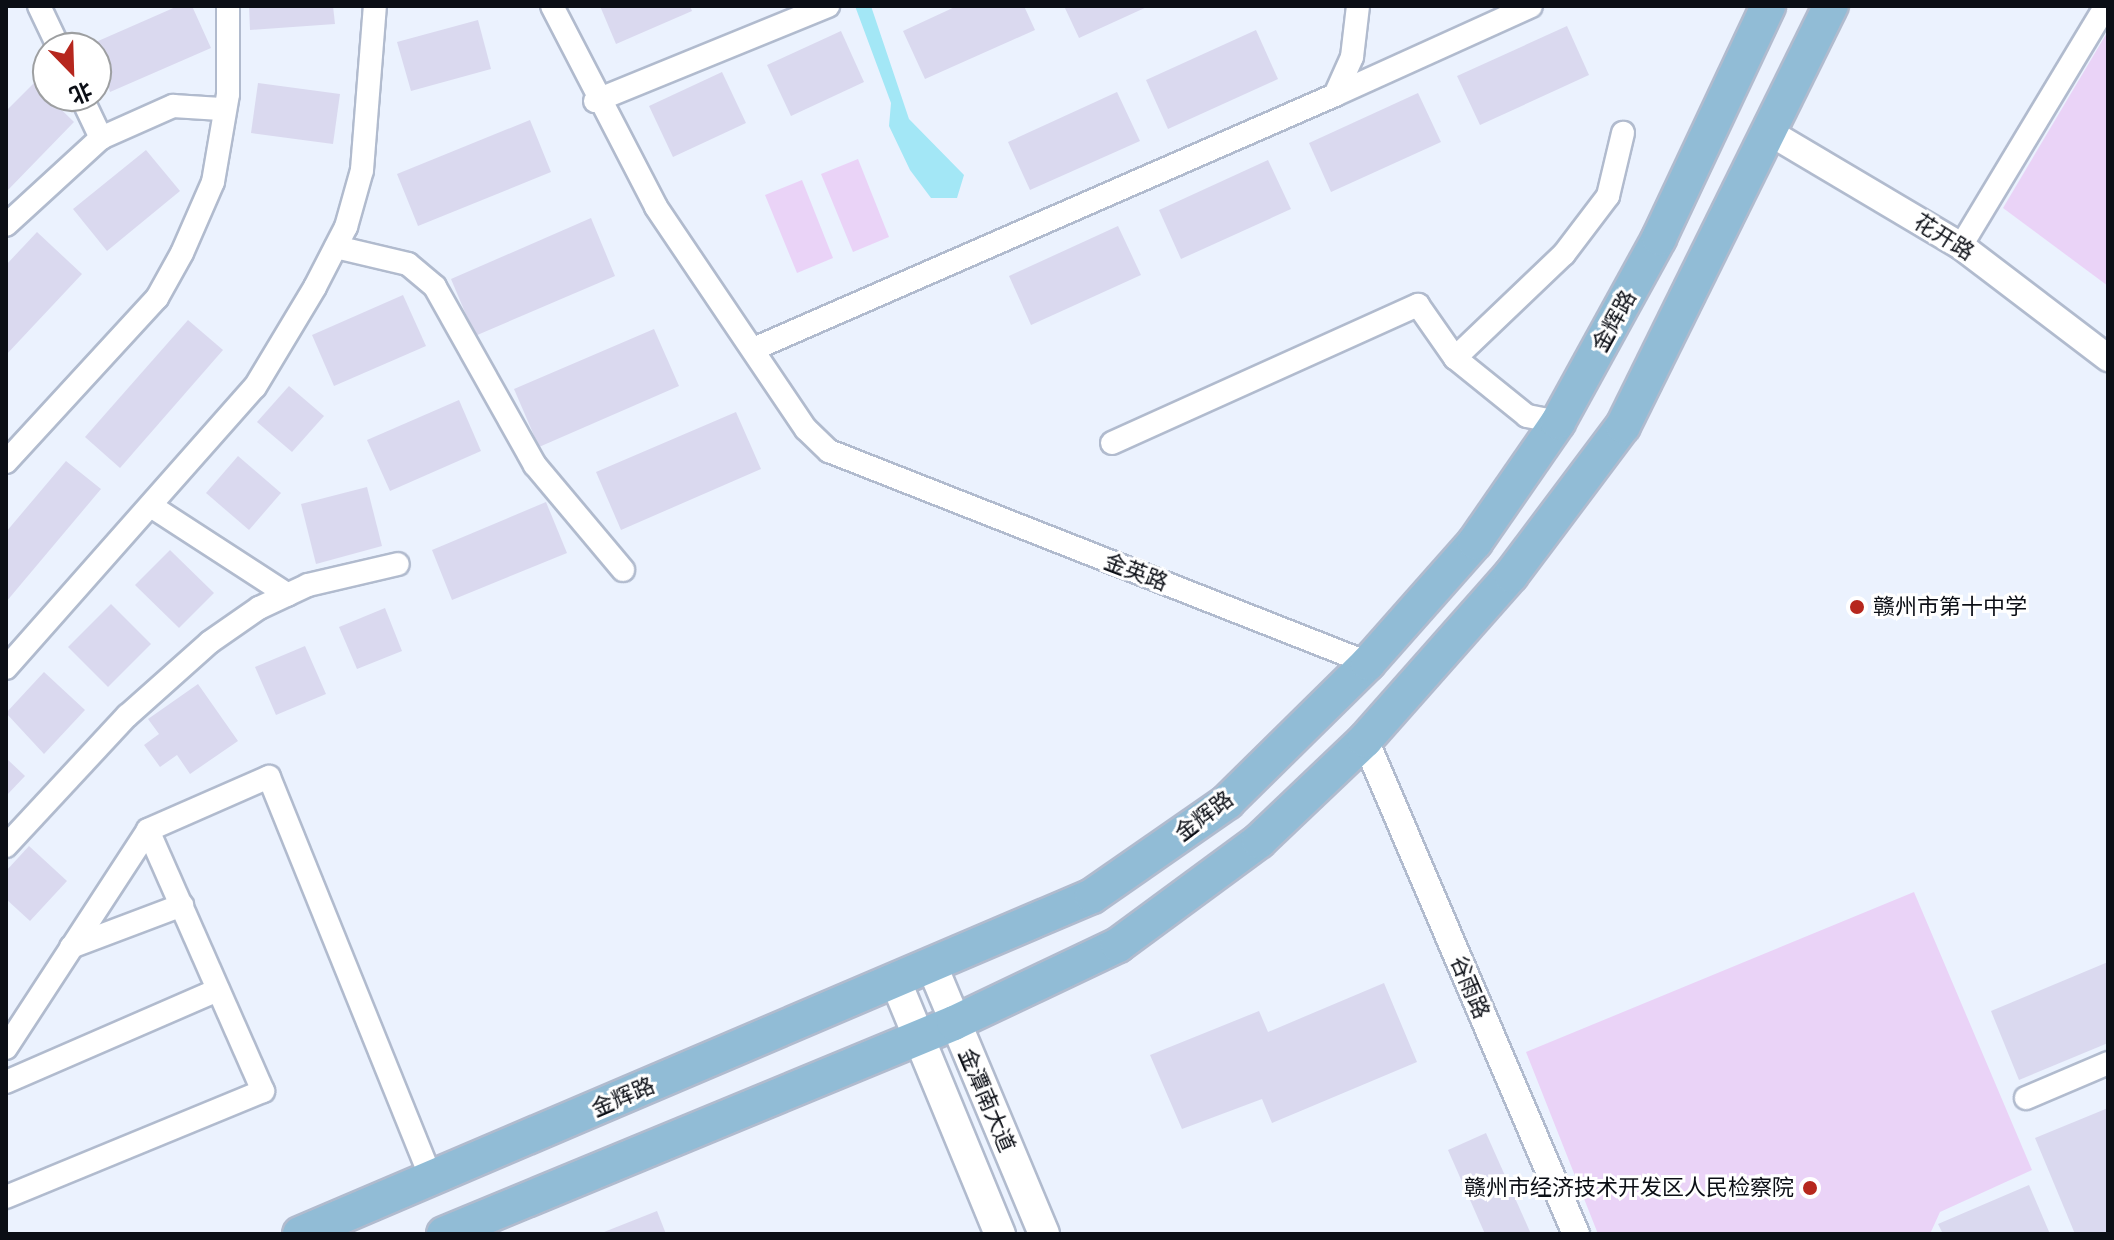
<!DOCTYPE html>
<meta charset="utf-8">
<style>
body{margin:0}
#map{position:relative;width:2114px;height:1240px;overflow:hidden;background:#ebf2fe;font-family:Bitter,"Noto Sans SC",serif}
div>[style]{position:absolute}
.green>*{inset:0;background:#ead3f7}
.water>*{inset:0;background:#a3e7f6}
.building>*{inset:0;background:#dad9ef}
.roads{filter:drop-shadow(2px 0 #b1bbce) drop-shadow(-2px 0 #b1bbce) drop-shadow(0 2px #b1bbce) drop-shadow(0 -2px #b1bbce)}
.minor>*{height:22px;margin:-11px;padding:0 11px;transform-origin:11px;border-radius:11px;background:#fff}
.tertiary>*{height:26px;margin:-13px;padding:0 13px;transform-origin:13px;border-radius:13px;background:#fff}
.secondary>*{height:30px;margin:-15px;padding:0 15px;transform-origin:15px;border-radius:15px;background:#fff}
.primary>*{height:34px;margin:-17px;padding:0 17px;transform-origin:17px;border-radius:17px;background:#91bcd6}
.dots>*{width:22px;height:22px;translate:-50% -50%;box-sizing:border-box;border:4px solid #fff;border-radius:50%}
span{translate:-50% -50%;white-space:nowrap;text-align:center;line-height:1.15;-webkit-text-stroke:6px #fff;paint-order:stroke}
.street-label{font-size:22px;color:#0b0e15}
.poi-label{font-size:22px;color:#0b0e15}
.left{translate:0 -50%;text-align:left}
.right{translate:-100% -50%;text-align:right}
.frame{position:absolute;inset:0;border:8px solid #0b0e15;pointer-events:none}
.north{position:absolute;left:32px;top:32px;width:80px;height:80px;box-sizing:border-box;background:#fff;border:2px solid #9d9fa1;border-radius:50%;rotate:157deg;font-size:22px;font-weight:700;line-height:32px;text-align:center;color:#0b0e15}
.north::after{content:'';display:block;margin:auto;width:28px;height:36px;background:#b6271e;clip-path:polygon(50% 0,100% 100%,50% 72%,0 100%)}
</style>
<div id="map">
<div class="green">
<div style="clip-path:polygon(2108px 31px,2108px 286px,2003px 208px)"></div>
<div style="clip-path:polygon(858px 159px,889px 237px,853px 252px,821px 174px)"></div>
<div style="clip-path:polygon(802px 180px,833px 258px,797px 273px,765px 195px)"></div>
<div style="clip-path:polygon(1914px 892px,2032px 1170px,1940px 1212px,1930px 1234px,1598px 1234px,1526px 1052px)"></div>
</div>
<div class="water">
<div style="clip-path:polygon(855px 6px,871px 6px,909px 119px,964px 175px,957px 198px,931px 198px,910px 170px,889px 126px,891px 103px)"></div>
</div>
<div class="building">
<div style="clip-path:polygon(178px 6px,192px 6px,211px 48px,110px 92px,96px 48px,89px 45px)"></div>
<div style="clip-path:polygon(249px 6px,333px 6px,335px 24px,250px 30px)"></div>
<div style="clip-path:polygon(600px 6px,690px 6px,692px 11px,616px 44px)"></div>
<div style="clip-path:polygon(957px 6px,1024px 6px,1035px 30px,925px 79px,903px 31px)"></div>
<div style="clip-path:polygon(1064px 6px,1149px 6px,1079px 38px)"></div>
<div style="clip-path:polygon(478px 20px,491px 69px,411px 91px,397px 42px)"></div>
<div style="clip-path:polygon(1567px 26px,1589px 75px,1480px 125px,1457px 76px)"></div>
<div style="clip-path:polygon(1256px 30px,1278px 79px,1168px 129px,1146px 80px)"></div>
<div style="clip-path:polygon(841px 31px,864px 82px,791px 116px,767px 65px)"></div>
<div style="clip-path:polygon(722px 72px,746px 123px,673px 157px,649px 106px)"></div>
<div style="clip-path:polygon(34px 83px,74px 122px,6px 192px,6px 111px)"></div>
<div style="clip-path:polygon(258px 83px,340px 94px,333px 144px,251px 133px)"></div>
<div style="clip-path:polygon(1117px 92px,1140px 141px,1030px 190px,1008px 142px)"></div>
<div style="clip-path:polygon(1418px 93px,1441px 142px,1331px 192px,1309px 143px)"></div>
<div style="clip-path:polygon(530px 120px,551px 172px,418px 226px,397px 174px)"></div>
<div style="clip-path:polygon(146px 150px,180px 191px,107px 251px,73px 209px)"></div>
<div style="clip-path:polygon(1268px 160px,1291px 209px,1181px 259px,1159px 210px)"></div>
<div style="clip-path:polygon(591px 218px,615px 276px,475px 336px,451px 279px)"></div>
<div style="clip-path:polygon(1118px 226px,1141px 275px,1031px 325px,1009px 276px)"></div>
<div style="clip-path:polygon(37px 232px,82px 274px,6px 355px,6px 265px)"></div>
<div style="clip-path:polygon(403px 295px,426px 346px,334px 386px,312px 335px)"></div>
<div style="clip-path:polygon(188px 320px,223px 350px,120px 468px,85px 437px)"></div>
<div style="clip-path:polygon(654px 329px,679px 386px,539px 447px,514px 389px)"></div>
<div style="clip-path:polygon(289px 386px,324px 416px,292px 452px,257px 422px)"></div>
<div style="clip-path:polygon(459px 400px,481px 451px,390px 491px,367px 440px)"></div>
<div style="clip-path:polygon(736px 412px,761px 469px,621px 530px,596px 472px)"></div>
<div style="clip-path:polygon(238px 456px,281px 493px,249px 530px,206px 493px)"></div>
<div style="clip-path:polygon(66px 461px,101px 489px,6px 602px,6px 532px)"></div>
<div style="clip-path:polygon(367px 487px,382px 546px,316px 564px,301px 504px)"></div>
<div style="clip-path:polygon(546px 502px,567px 553px,452px 600px,432px 550px)"></div>
<div style="clip-path:polygon(170px 550px,214px 593px,179px 628px,135px 585px)"></div>
<div style="clip-path:polygon(111px 604px,151px 644px,108px 687px,68px 647px)"></div>
<div style="clip-path:polygon(385px 608px,402px 651px,357px 669px,339px 627px)"></div>
<div style="clip-path:polygon(305px 646px,326px 694px,276px 715px,255px 667px)"></div>
<div style="clip-path:polygon(44px 672px,85px 710px,44px 754px,6px 713px)"></div>
<div style="clip-path:polygon(198px 684px,238px 741px,190px 774px,177px 755px,160px 767px,144px 745px,159px 734px,148px 719px)"></div>
<div style="clip-path:polygon(6px 758px,25px 776px,6px 796px)"></div>
<div style="clip-path:polygon(29px 846px,67px 881px,30px 921px,6px 899px,6px 871px)"></div>
<div style="clip-path:polygon(2108px 962px,2108px 1043px,2019px 1080px,1991px 1011px)"></div>
<div style="clip-path:polygon(1384px 983px,1417px 1062px,1272px 1123px,1262px 1099px,1182px 1129px,1150px 1055px,1259px 1011px,1268px 1032px)"></div>
<div style="clip-path:polygon(2108px 1108px,2108px 1234px,2075px 1234px,2035px 1138px)"></div>
<div style="clip-path:polygon(1486px 1133px,1531px 1234px,1485px 1234px,1448px 1150px)"></div>
<div style="clip-path:polygon(2029px 1185px,2050px 1234px,1943px 1234px,1938px 1224px)"></div>
<div style="clip-path:polygon(657px 1211px,666px 1234px,599px 1234px)"></div>
</div>
<div class="roads">
<div class="minor">
<div style="left:39px;top:6px;width:47px;rotate:64.5deg"></div>
<div style="left:552px;top:6px;width:226px;rotate:62.6deg"></div>
<div style="left:656px;top:207px;width:268px;rotate:56deg"></div>
<div style="left:806px;top:429px;width:32px;rotate:44deg"></div>
<div style="left:829px;top:451px;width:579px;rotate:21.47deg"></div>
<div style="left:1335px;top:95px;width:215px;rotate:-24.4deg"></div>
<div style="left:81px;top:96px;width:47px;rotate:64.5deg"></div>
<div style="left:595px;top:101px;width:252px;rotate:-22.2deg"></div>
<div style="left:6px;top:225px;width:129px;rotate:-42.5deg"></div>
<div style="left:101px;top:138px;width:79px;rotate:-24deg"></div>
<div style="left:173px;top:106px;width:48px;rotate:3.6deg"></div>
<div style="left:1961px;top:246px;width:280px;rotate:-58.9deg"></div>
<div style="left:336px;top:247px;width:74px;rotate:13.3deg"></div>
<div style="left:408px;top:264px;width:35px;rotate:40deg"></div>
<div style="left:435px;top:287px;width:204px;rotate:60.7deg"></div>
<div style="left:535px;top:465px;width:137px;rotate:50deg"></div>
<div style="left:756px;top:348px;width:632px;rotate:-23.6deg"></div>
<div style="left:1335px;top:95px;width:42px;rotate:-65.9deg"></div>
<div style="left:1352px;top:57px;width:51px;rotate:-83.3deg"></div>
<div style="left:1558px;top:422px;width:32px;rotate:-169deg"></div>
<div style="left:1527px;top:416px;width:92px;rotate:-141.1deg"></div>
<div style="left:1455px;top:358px;width:151px;rotate:-43.7deg"></div>
<div style="left:1564px;top:254px;width:73px;rotate:-52.8deg"></div>
<div style="left:1608px;top:196px;width:65px;rotate:-76.6deg"></div>
<div style="left:1112px;top:443px;width:336px;rotate:-24.3deg"></div>
<div style="left:1418px;top:305px;width:65px;rotate:55.1deg"></div>
<div style="left:6px;top:462px;width:223px;rotate:-47.4deg"></div>
<div style="left:157px;top:298px;width:51px;rotate:-60.9deg"></div>
<div style="left:182px;top:253px;width:77px;rotate:-66.4deg"></div>
<div style="left:213px;top:182px;width:89px;rotate:-80.3deg"></div>
<div style="left:228px;top:94px;width:88px;rotate:-90deg"></div>
<div style="left:151px;top:506px;width:163px;rotate:33deg"></div>
<div style="left:6px;top:668px;width:375px;rotate:-48.5deg"></div>
<div style="left:255px;top:387px;width:117px;rotate:-59deg"></div>
<div style="left:315px;top:287px;width:68px;rotate:-62.7deg"></div>
<div style="left:346px;top:227px;width:59px;rotate:-74.3deg"></div>
<div style="left:362px;top:170px;width:165px;rotate:-85.5deg"></div>
<div style="left:6px;top:846px;width:178px;rotate:-47.1deg"></div>
<div style="left:127px;top:716px;width:111px;rotate:-41.7deg"></div>
<div style="left:210px;top:642px;width:60px;rotate:-34.8deg"></div>
<div style="left:259px;top:608px;width:54px;rotate:-25.1deg"></div>
<div style="left:308px;top:585px;width:92px;rotate:-13.1deg"></div>
<div style="left:71px;top:947px;width:119px;rotate:-20.7deg"></div>
<div style="left:6px;top:1048px;width:260px;rotate:-56.9deg"></div>
<div style="left:148px;top:830px;width:132px;rotate:-23.7deg"></div>
<div style="left:269px;top:777px;width:432px;rotate:68deg"></div>
<div style="left:6px;top:1082px;width:231px;rotate:-23.5deg"></div>
<div style="left:2026px;top:1098px;width:89px;rotate:-23.1deg"></div>
<div style="left:6px;top:1197px;width:278px;rotate:-22.4deg"></div>
<div style="left:263px;top:1091px;width:285px;rotate:-113.8deg"></div>
</div>
<div class="tertiary">
<div style="left:1769px;top:132px;width:223px;rotate:30.7deg"></div>
<div style="left:1961px;top:246px;width:185px;rotate:37.3deg"></div>
<div style="left:1365px;top:740px;width:537px;rotate:66.87deg"></div>
</div>
<div class="secondary">
<div style="left:932px;top:966px;width:290px;rotate:67.3deg"></div>
<div style="left:896px;top:982px;width:273px;rotate:67.6deg"></div>
</div>
<div class="primary">
<div style="left:300px;top:1234px;width:861px;rotate:-23.11deg"></div>
<div style="left:1092px;top:896px;width:165px;rotate:-34.8deg"></div>
<div style="left:1227px;top:802px;width:198px;rotate:-44.6deg"></div>
<div style="left:1368px;top:663px;width:162px;rotate:-48.5deg"></div>
<div style="left:1475px;top:542px;width:146px;rotate:-55.3deg"></div>
<div style="left:1558px;top:422px;width:210px;rotate:-61.2deg"></div>
<div style="left:1659px;top:238px;width:256px;rotate:-64.8deg"></div>
<div style="left:444px;top:1234px;width:552px;rotate:-22.48deg"></div>
<div style="left:954px;top:1023px;width:182px;rotate:-25.4deg"></div>
<div style="left:1118px;top:945px;width:175px;rotate:-36.4deg"></div>
<div style="left:1259px;top:841px;width:146px;rotate:-43.6deg"></div>
<div style="left:1365px;top:740px;width:220px;rotate:-48.5deg"></div>
<div style="left:1511px;top:575px;width:186px;rotate:-53.1deg"></div>
<div style="left:1623px;top:426px;width:469px;rotate:-63.7deg"></div>
</div>
</div>
<div class="dots">
<div style="left:1857px;top:607px;background:#b6271e"></div>
<div style="left:1810px;top:1188px;background:#b6271e"></div>
</div>
<div class="street-label">
<span style="left:1944px;top:237px;rotate:32deg">花开路</span>
<span style="left:1614px;top:321px;rotate:-61deg">金辉路</span>
<span style="left:1136px;top:572px;rotate:21deg">金英路</span>
<span style="left:1204px;top:816px;rotate:-37deg">金辉路</span>
<span style="left:1470px;top:987px;rotate:67deg">谷雨路</span>
<span style="left:623px;top:1097px;rotate:-23deg">金辉路</span>
<span style="left:987px;top:1100px;rotate:67deg">金潭南大道</span>
</div>
<div class="poi-label">
<span class="left" style="left:1873px;top:607px">赣州市第十中学</span>
<span class="right" style="left:1794px;top:1188px">赣州市经济技术开发区人民检察院</span>
</div>
<div class="frame"></div>
<div class="north">北</div>
</div>
